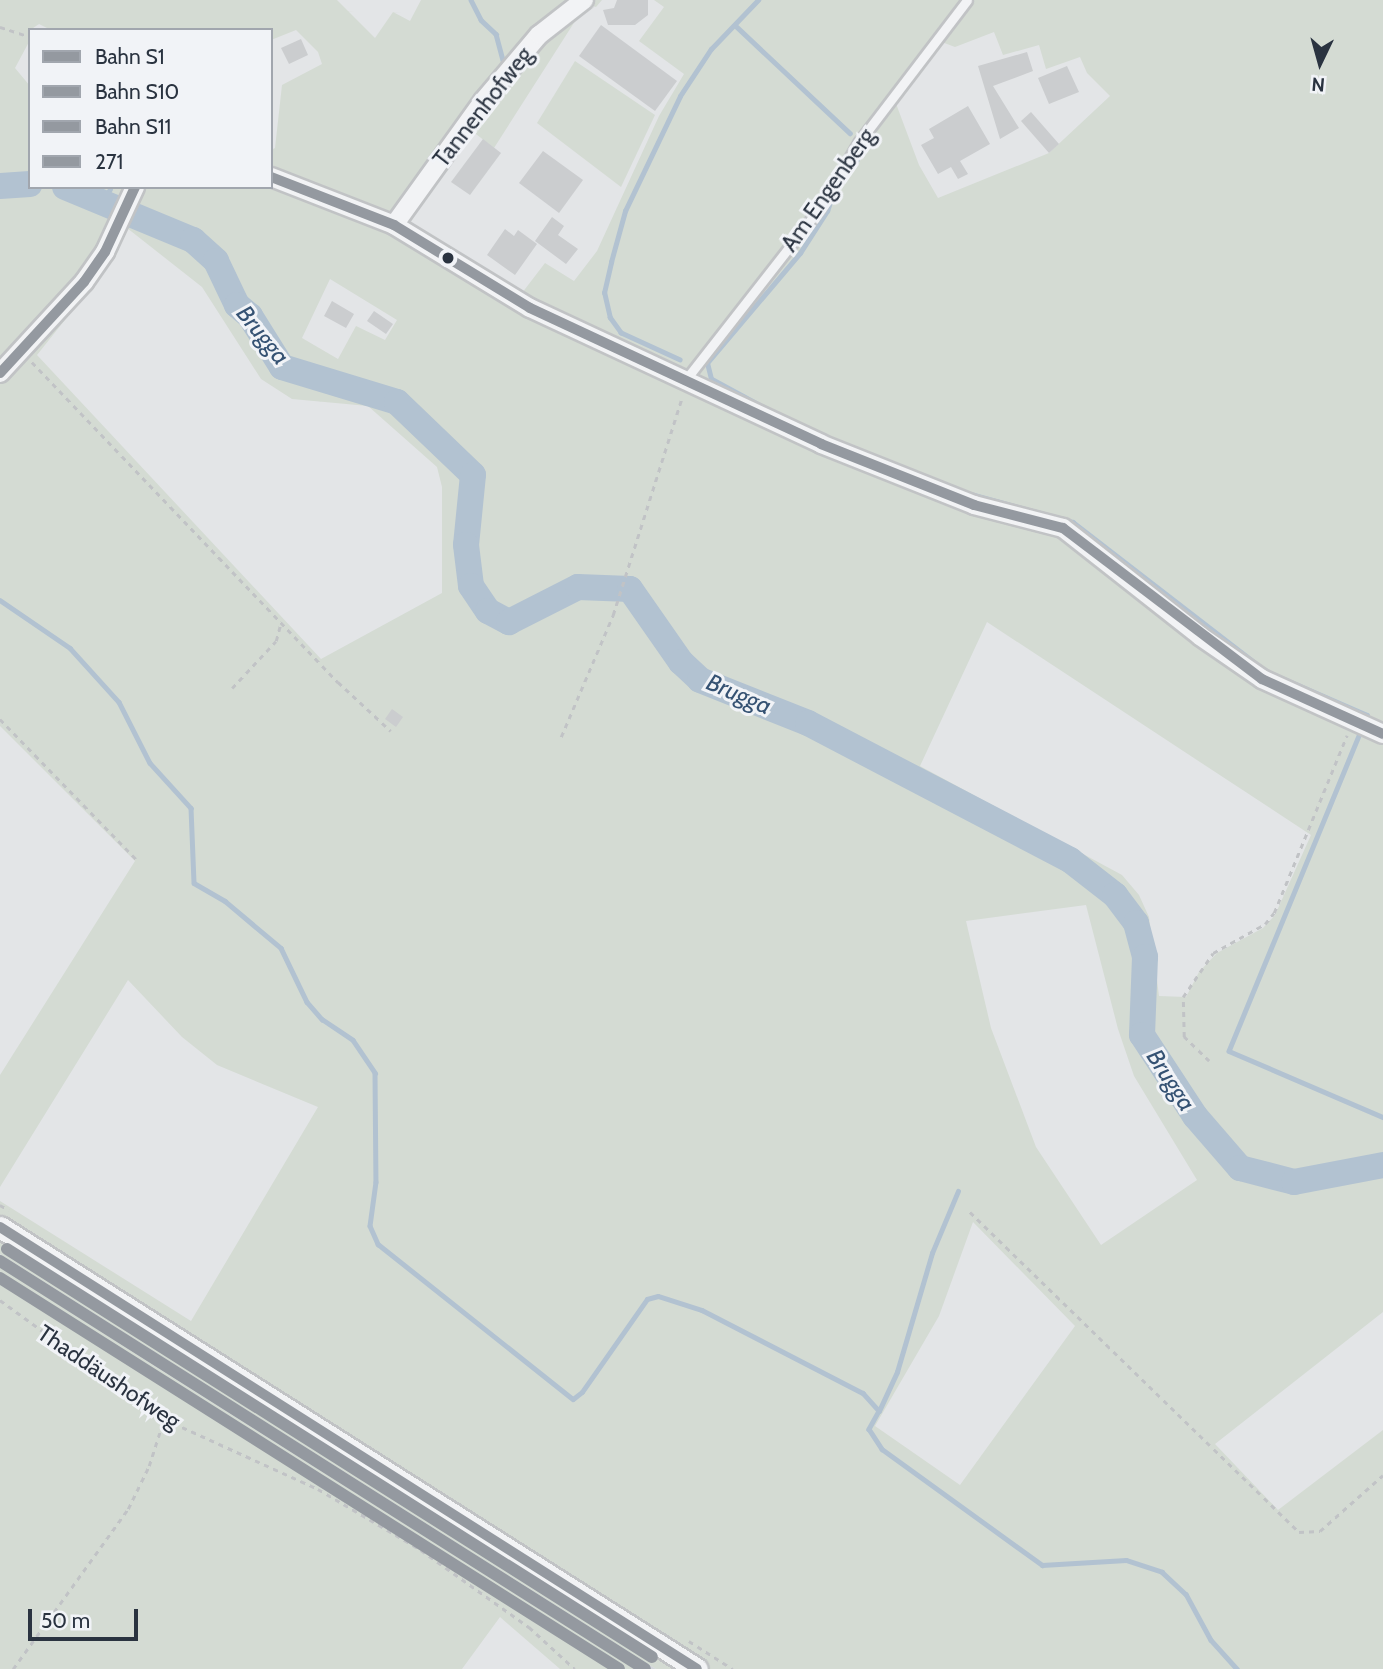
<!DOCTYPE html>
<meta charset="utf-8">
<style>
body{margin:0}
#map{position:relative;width:1383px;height:1669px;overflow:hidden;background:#e3e5e7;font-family:Cabin,sans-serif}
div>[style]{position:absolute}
.built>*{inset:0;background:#d1d5da}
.green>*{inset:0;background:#d4dbd3}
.stream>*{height:4.5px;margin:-2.25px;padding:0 2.25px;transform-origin:2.25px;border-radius:2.25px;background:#b2c2d1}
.river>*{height:26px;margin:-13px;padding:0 13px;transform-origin:13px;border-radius:13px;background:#b2c2d1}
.building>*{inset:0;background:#cbcdcf}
.path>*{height:2.5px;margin-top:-1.25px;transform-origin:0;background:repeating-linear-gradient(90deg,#c1c3c6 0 5px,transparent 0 10px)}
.roads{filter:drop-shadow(2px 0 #c1c3c5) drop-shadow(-2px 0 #c1c3c5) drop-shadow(0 2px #c1c3c5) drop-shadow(0 -2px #c1c3c5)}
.service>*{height:9px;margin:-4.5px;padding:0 4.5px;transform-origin:4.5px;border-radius:4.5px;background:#f2f3f5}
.minor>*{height:18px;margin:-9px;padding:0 9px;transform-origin:9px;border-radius:9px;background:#f2f3f5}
.tertiary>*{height:21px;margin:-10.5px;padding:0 10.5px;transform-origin:10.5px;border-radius:10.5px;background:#f2f3f5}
.bus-1>*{height:10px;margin:-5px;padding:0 5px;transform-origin:5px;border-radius:5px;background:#9499a0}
.rail-1>*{height:12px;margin:-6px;padding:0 6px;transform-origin:6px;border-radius:6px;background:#9499a0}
.rail-2>*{height:12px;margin:-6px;padding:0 6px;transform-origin:6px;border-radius:6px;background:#9499a0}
.rail-3>*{height:12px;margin:-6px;padding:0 6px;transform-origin:6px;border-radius:6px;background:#9499a0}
.dots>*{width:19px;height:19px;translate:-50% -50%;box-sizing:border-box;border:4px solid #f1f3f7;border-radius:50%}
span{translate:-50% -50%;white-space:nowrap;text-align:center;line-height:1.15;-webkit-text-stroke:6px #f1f3f7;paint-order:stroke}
.street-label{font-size:23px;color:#2a3340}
.water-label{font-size:24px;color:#355273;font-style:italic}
.legend{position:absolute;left:28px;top:28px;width:245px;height:161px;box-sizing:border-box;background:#f1f3f7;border:2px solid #a1a6ae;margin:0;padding:9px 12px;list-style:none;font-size:21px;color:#2a3340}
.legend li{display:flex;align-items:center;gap:14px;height:35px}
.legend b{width:35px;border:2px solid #a1a6ae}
.north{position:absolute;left:1285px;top:28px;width:70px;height:70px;-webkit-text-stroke:5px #f1f3f7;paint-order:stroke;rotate:185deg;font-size:19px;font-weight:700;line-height:28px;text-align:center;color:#2a3340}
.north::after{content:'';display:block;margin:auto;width:24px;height:32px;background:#2a3340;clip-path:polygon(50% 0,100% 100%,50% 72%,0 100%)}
.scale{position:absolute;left:28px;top:1609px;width:110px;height:32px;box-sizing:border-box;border:4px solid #2a3340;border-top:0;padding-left:9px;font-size:21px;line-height:24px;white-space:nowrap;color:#2a3340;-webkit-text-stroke:5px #f1f3f7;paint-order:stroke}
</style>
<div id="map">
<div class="built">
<div style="clip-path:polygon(0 1254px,166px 1360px,656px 1669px,635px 1669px,161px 1370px,0 1267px)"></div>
</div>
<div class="green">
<div style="clip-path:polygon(evenodd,0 0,337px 0,375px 38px,393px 12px,410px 21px,421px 0,602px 0,596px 7px,586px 4px,494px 148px,472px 131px,404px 223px,522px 293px,545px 263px,574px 281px,597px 251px,659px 116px,684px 74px,639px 41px,664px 7px,654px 0,1383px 0,1383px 1312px,1215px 1444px,1278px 1510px,1383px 1430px,1383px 1669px,656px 1669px,0 1254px,0 1201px,191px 1321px,318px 1107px,217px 1065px,182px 1037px,128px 980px,0 1187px,0 1075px,135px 861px,0 726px,0 0,39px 24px,51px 30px,271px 30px,271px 40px,296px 30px,318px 52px,322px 64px,282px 85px,275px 148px,271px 150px,271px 187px,30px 187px,30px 86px,15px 68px,30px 40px,30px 30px,39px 24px,0 0,994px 32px,1003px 55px,1039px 45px,1046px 69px,1080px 57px,1087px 73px,1110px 96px,1049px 153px,938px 198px,919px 165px,895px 101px,939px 41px,955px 47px,994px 32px,0 0,127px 228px,202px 287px,261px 379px,292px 399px,368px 406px,437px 467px,442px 487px,442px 593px,321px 659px,37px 355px,96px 281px,127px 228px,0 0,330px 279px,397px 320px,385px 340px,356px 326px,338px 359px,302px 338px,330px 279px,0 0,987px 622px,1311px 835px,1275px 915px,1263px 928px,1217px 953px,1199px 972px,1186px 997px,1159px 996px,1149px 917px,1139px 895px,1122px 875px,920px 766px,987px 622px,0 0,1086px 905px,1118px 1029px,1134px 1076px,1197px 1180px,1101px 1245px,1036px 1147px,991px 1028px,966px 921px,1086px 905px,0 0,973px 1222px,1075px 1326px,960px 1485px,875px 1426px,939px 1316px,973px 1222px)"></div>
<div style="clip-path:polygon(575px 61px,655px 115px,621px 187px,537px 123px)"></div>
<div style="clip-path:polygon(0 1267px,161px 1370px,635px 1669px,560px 1669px,500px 1617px,462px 1669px,0 1669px)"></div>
</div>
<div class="stream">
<div style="left:471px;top:0;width:22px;rotate:63deg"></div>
<div style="left:481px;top:20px;width:21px;rotate:43deg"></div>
<div style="left:496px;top:34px;width:31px;rotate:75deg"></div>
<div style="left:737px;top:27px;width:155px;rotate:43.2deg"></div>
<div style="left:839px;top:184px;width:31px;rotate:-54deg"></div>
<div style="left:102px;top:202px;width:15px;rotate:-58deg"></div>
<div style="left:680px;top:360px;width:65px;rotate:-155.4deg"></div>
<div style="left:621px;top:333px;width:19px;rotate:-126deg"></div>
<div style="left:610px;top:318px;width:26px;rotate:-103deg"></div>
<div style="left:604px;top:293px;width:32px;rotate:-77deg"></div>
<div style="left:611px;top:262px;width:53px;rotate:-74.6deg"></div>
<div style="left:625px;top:211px;width:127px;rotate:-64.4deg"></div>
<div style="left:680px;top:96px;width:56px;rotate:-56.6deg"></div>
<div style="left:711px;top:49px;width:68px;rotate:-46.2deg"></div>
<div style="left:772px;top:412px;width:69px;rotate:-151.6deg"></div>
<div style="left:711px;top:379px;width:16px;rotate:-104deg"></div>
<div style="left:707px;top:363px;width:144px;rotate:-49.8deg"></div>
<div style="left:800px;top:253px;width:50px;rotate:-57.3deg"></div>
<div style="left:827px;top:211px;width:21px;rotate:-71deg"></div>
<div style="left:967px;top:493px;width:110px;rotate:15.3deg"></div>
<div style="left:1073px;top:522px;width:244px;rotate:37.7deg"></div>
<div style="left:1266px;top:671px;width:110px;rotate:23.5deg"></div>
<div style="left:1367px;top:715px;width:6px;rotate:108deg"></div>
<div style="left:0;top:600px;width:85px;rotate:34.4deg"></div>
<div style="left:70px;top:648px;width:73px;rotate:47.8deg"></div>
<div style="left:119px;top:702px;width:68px;rotate:63.1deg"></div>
<div style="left:150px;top:763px;width:61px;rotate:47.7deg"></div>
<div style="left:191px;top:808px;width:75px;rotate:87.7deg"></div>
<div style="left:194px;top:883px;width:36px;rotate:30deg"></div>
<div style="left:225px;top:901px;width:73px;rotate:40deg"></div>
<div style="left:281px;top:948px;width:60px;rotate:64.3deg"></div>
<div style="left:307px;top:1002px;width:23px;rotate:49deg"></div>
<div style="left:322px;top:1019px;width:37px;rotate:34deg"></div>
<div style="left:353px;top:1040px;width:40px;rotate:56deg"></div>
<div style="left:375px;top:1073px;width:109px;rotate:89.5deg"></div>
<div style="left:376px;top:1182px;width:44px;rotate:97.8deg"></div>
<div style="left:370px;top:1226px;width:20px;rotate:66deg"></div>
<div style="left:378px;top:1244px;width:249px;rotate:38.5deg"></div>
<div style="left:573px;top:1399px;width:11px;rotate:-38deg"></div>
<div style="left:582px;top:1392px;width:113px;rotate:-55deg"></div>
<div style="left:647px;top:1299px;width:11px;rotate:-15deg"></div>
<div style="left:658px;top:1296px;width:46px;rotate:17.7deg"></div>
<div style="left:702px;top:1310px;width:181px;rotate:27.3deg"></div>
<div style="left:863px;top:1393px;width:24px;rotate:48deg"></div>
<div style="left:879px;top:1411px;width:21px;rotate:119deg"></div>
<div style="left:869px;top:1429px;width:24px;rotate:57deg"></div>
<div style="left:882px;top:1449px;width:198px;rotate:35.9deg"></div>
<div style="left:1042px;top:1565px;width:84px;rotate:-3.4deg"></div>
<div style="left:1126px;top:1560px;width:38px;rotate:18deg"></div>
<div style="left:1162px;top:1572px;width:33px;rotate:43deg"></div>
<div style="left:1186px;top:1594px;width:52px;rotate:61.5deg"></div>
<div style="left:1211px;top:1640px;width:39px;rotate:48deg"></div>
<div style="left:1361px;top:731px;width:346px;rotate:112.4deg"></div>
<div style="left:1229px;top:1051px;width:168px;rotate:23.2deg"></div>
<div style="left:879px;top:1411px;width:43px;rotate:-65.2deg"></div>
<div style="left:897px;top:1372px;width:124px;rotate:-73.6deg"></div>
<div style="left:932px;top:1253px;width:67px;rotate:-67.2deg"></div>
</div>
<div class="river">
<div style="left:0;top:186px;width:30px;rotate:-4deg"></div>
<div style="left:65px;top:187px;width:139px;rotate:22.5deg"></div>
<div style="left:193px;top:240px;width:31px;rotate:42deg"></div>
<div style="left:216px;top:261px;width:49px;rotate:64.5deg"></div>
<div style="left:237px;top:305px;width:17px;rotate:40deg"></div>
<div style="left:250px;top:316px;width:60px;rotate:57.9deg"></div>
<div style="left:282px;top:367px;width:120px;rotate:16.9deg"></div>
<div style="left:397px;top:402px;width:105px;rotate:43.8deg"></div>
<div style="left:473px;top:475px;width:70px;rotate:95.7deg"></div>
<div style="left:466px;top:545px;width:41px;rotate:83deg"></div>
<div style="left:471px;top:586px;width:30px;rotate:56deg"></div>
<div style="left:488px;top:611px;width:24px;rotate:28deg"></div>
<div style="left:509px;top:622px;width:77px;rotate:-26.9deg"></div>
<div style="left:578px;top:587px;width:52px;rotate:2.2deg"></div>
<div style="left:630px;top:589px;width:89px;rotate:55.1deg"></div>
<div style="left:681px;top:662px;width:26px;rotate:43deg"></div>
<div style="left:700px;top:680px;width:116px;rotate:21.7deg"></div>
<div style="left:808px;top:723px;width:296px;rotate:27.6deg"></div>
<div style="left:1070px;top:860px;width:57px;rotate:37.9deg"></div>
<div style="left:1115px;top:895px;width:35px;rotate:53deg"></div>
<div style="left:1136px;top:923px;width:35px;rotate:75deg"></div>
<div style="left:1145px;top:957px;width:78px;rotate:92.2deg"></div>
<div style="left:1142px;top:1035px;width:97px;rotate:56.8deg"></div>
<div style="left:1195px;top:1116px;width:69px;rotate:49.1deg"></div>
<div style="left:1240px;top:1168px;width:56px;rotate:14.5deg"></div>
<div style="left:1294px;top:1182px;width:91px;rotate:-10.8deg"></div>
</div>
<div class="building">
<div style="clip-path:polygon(617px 0,648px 0,648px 15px,635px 25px,608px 25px,603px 10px,614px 8px)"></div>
<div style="clip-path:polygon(601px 25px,677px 81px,655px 111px,579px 56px)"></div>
<div style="clip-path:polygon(301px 39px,308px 55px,289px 64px,281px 48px)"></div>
<div style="clip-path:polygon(1027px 52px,1033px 71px,993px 86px,1019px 128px,1000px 139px,978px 66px)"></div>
<div style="clip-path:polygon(1067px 66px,1079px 92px,1049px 104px,1038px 78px)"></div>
<div style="clip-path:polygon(968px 106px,990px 144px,960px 161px,968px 174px,958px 179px,951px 167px,938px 174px,921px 145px,934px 138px,929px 129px)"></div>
<div style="clip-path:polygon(1031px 112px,1059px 144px,1049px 153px,1021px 121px)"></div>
<div style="clip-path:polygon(483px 139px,501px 153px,470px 195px,451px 182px)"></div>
<div style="clip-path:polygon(543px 151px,583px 180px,559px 213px,519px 183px)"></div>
<div style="clip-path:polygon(552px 217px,564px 226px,558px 235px,578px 249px,566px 264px,535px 241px)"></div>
<div style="clip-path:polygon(505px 229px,514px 236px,518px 230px,537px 244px,515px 275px,487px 255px)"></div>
<div style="clip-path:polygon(332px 301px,354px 314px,346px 328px,324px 316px)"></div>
<div style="clip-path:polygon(374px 311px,393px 324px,386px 334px,367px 321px)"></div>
<div style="clip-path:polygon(392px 709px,403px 717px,396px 727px,385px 719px)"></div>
</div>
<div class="path">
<div style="left:0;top:27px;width:32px;rotate:18deg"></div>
<div style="left:32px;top:362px;width:443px;rotate:46.3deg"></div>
<div style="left:338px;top:682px;width:72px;rotate:42.8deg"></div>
<div style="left:232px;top:688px;width:64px;rotate:-46.9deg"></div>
<div style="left:276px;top:641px;width:20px;rotate:-75deg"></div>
<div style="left:0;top:719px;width:195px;rotate:45.8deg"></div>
<div style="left:561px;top:737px;width:133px;rotate:-66.9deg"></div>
<div style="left:613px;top:615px;width:228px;rotate:-72.4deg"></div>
<div style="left:1209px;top:1061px;width:35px;rotate:-136deg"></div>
<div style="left:1184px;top:1037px;width:40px;rotate:-91.4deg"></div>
<div style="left:1183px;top:997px;width:53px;rotate:-55.7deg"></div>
<div style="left:1213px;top:953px;width:60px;rotate:-29.1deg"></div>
<div style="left:1265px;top:924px;width:14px;rotate:-51deg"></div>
<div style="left:1274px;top:913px;width:192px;rotate:-67.7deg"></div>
<div style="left:0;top:1205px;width:10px;rotate:29deg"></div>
<div style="left:970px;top:1212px;width:459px;rotate:44.2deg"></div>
<div style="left:1299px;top:1532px;width:21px;rotate:-3deg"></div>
<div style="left:1320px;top:1531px;width:84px;rotate:-41.6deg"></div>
<div style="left:0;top:1300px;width:203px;rotate:36deg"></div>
<div style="left:164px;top:1419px;width:169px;rotate:24.4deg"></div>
<div style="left:318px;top:1489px;width:120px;rotate:30.6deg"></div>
<div style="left:421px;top:1550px;width:133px;rotate:35.5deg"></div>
<div style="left:529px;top:1627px;width:62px;rotate:42.4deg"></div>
<div style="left:689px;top:1641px;width:52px;rotate:32.5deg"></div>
<div style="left:13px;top:1669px;width:197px;rotate:-54.3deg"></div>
<div style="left:128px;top:1509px;width:48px;rotate:-64deg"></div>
<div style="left:149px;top:1466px;width:49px;rotate:-72.3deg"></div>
</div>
<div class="roads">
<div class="service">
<div style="left:687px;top:378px;width:214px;rotate:-52deg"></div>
<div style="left:819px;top:209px;width:78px;rotate:-59.2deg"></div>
<div style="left:859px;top:142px;width:178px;rotate:-52.7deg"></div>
</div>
<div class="minor">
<div style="left:271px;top:177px;width:132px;rotate:21.3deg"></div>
<div style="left:394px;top:225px;width:159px;rotate:31.4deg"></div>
<div style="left:530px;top:308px;width:321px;rotate:25deg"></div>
<div style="left:821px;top:444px;width:165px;rotate:21.7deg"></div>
<div style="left:974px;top:505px;width:92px;rotate:14.5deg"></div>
<div style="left:1063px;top:528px;width:174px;rotate:38.2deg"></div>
<div style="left:1200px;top:636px;width:75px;rotate:34.7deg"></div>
<div style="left:1262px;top:679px;width:133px;rotate:24.4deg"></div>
<div style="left:394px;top:225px;width:153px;rotate:-54.3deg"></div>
<div style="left:483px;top:101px;width:87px;rotate:-49.7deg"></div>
<div style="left:539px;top:35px;width:57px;rotate:-37.9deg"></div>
<div style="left:0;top:373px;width:124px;rotate:-47.3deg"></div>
<div style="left:84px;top:282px;width:37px;rotate:-55deg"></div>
<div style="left:105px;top:252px;width:72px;rotate:-65.2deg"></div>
</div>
<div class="tertiary">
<div style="left:0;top:1227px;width:825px;rotate:32.38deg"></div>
</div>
</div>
<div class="bus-1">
<div style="left:271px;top:177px;width:132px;rotate:21.3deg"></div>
<div style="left:394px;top:225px;width:159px;rotate:31.4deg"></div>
<div style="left:530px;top:308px;width:321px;rotate:25deg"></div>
<div style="left:821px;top:444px;width:165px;rotate:21.7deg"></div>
<div style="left:974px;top:505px;width:92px;rotate:14.5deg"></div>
<div style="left:1063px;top:528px;width:250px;rotate:37.2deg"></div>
<div style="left:1262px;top:679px;width:133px;rotate:24.4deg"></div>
<div style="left:0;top:373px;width:124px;rotate:-47.3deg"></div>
<div style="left:84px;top:282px;width:37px;rotate:-55deg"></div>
<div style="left:105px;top:252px;width:72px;rotate:-65.2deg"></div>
<div style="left:0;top:1227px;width:825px;rotate:32.38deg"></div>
</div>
<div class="rail-1">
<div style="left:0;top:1261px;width:763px;rotate:32.32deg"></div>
</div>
<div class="rail-2">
<div style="left:0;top:1278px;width:732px;rotate:32.28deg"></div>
</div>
<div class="rail-3">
<div style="left:7px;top:1249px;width:763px;rotate:32.32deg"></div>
</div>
<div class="dots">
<div style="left:448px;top:258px;background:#2a3340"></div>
</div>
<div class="street-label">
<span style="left:483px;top:107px;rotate:-52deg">Tannenhofweg</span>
<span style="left:828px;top:190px;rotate:-55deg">Am Engenberg</span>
<span style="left:109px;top:1377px;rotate:34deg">Thaddäushofweg</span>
</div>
<div class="water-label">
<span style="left:263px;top:335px;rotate:51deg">Brugga</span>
<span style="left:739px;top:694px;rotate:23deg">Brugga</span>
<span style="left:1171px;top:1080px;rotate:57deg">Brugga</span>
</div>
<ul class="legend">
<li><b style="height:9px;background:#9499a0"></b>Bahn S1</li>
<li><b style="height:9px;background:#9499a0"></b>Bahn S10</li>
<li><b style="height:9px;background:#9499a0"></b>Bahn S11</li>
<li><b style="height:9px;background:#9499a0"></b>271</li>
</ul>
<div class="north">N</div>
<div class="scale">50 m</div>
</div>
